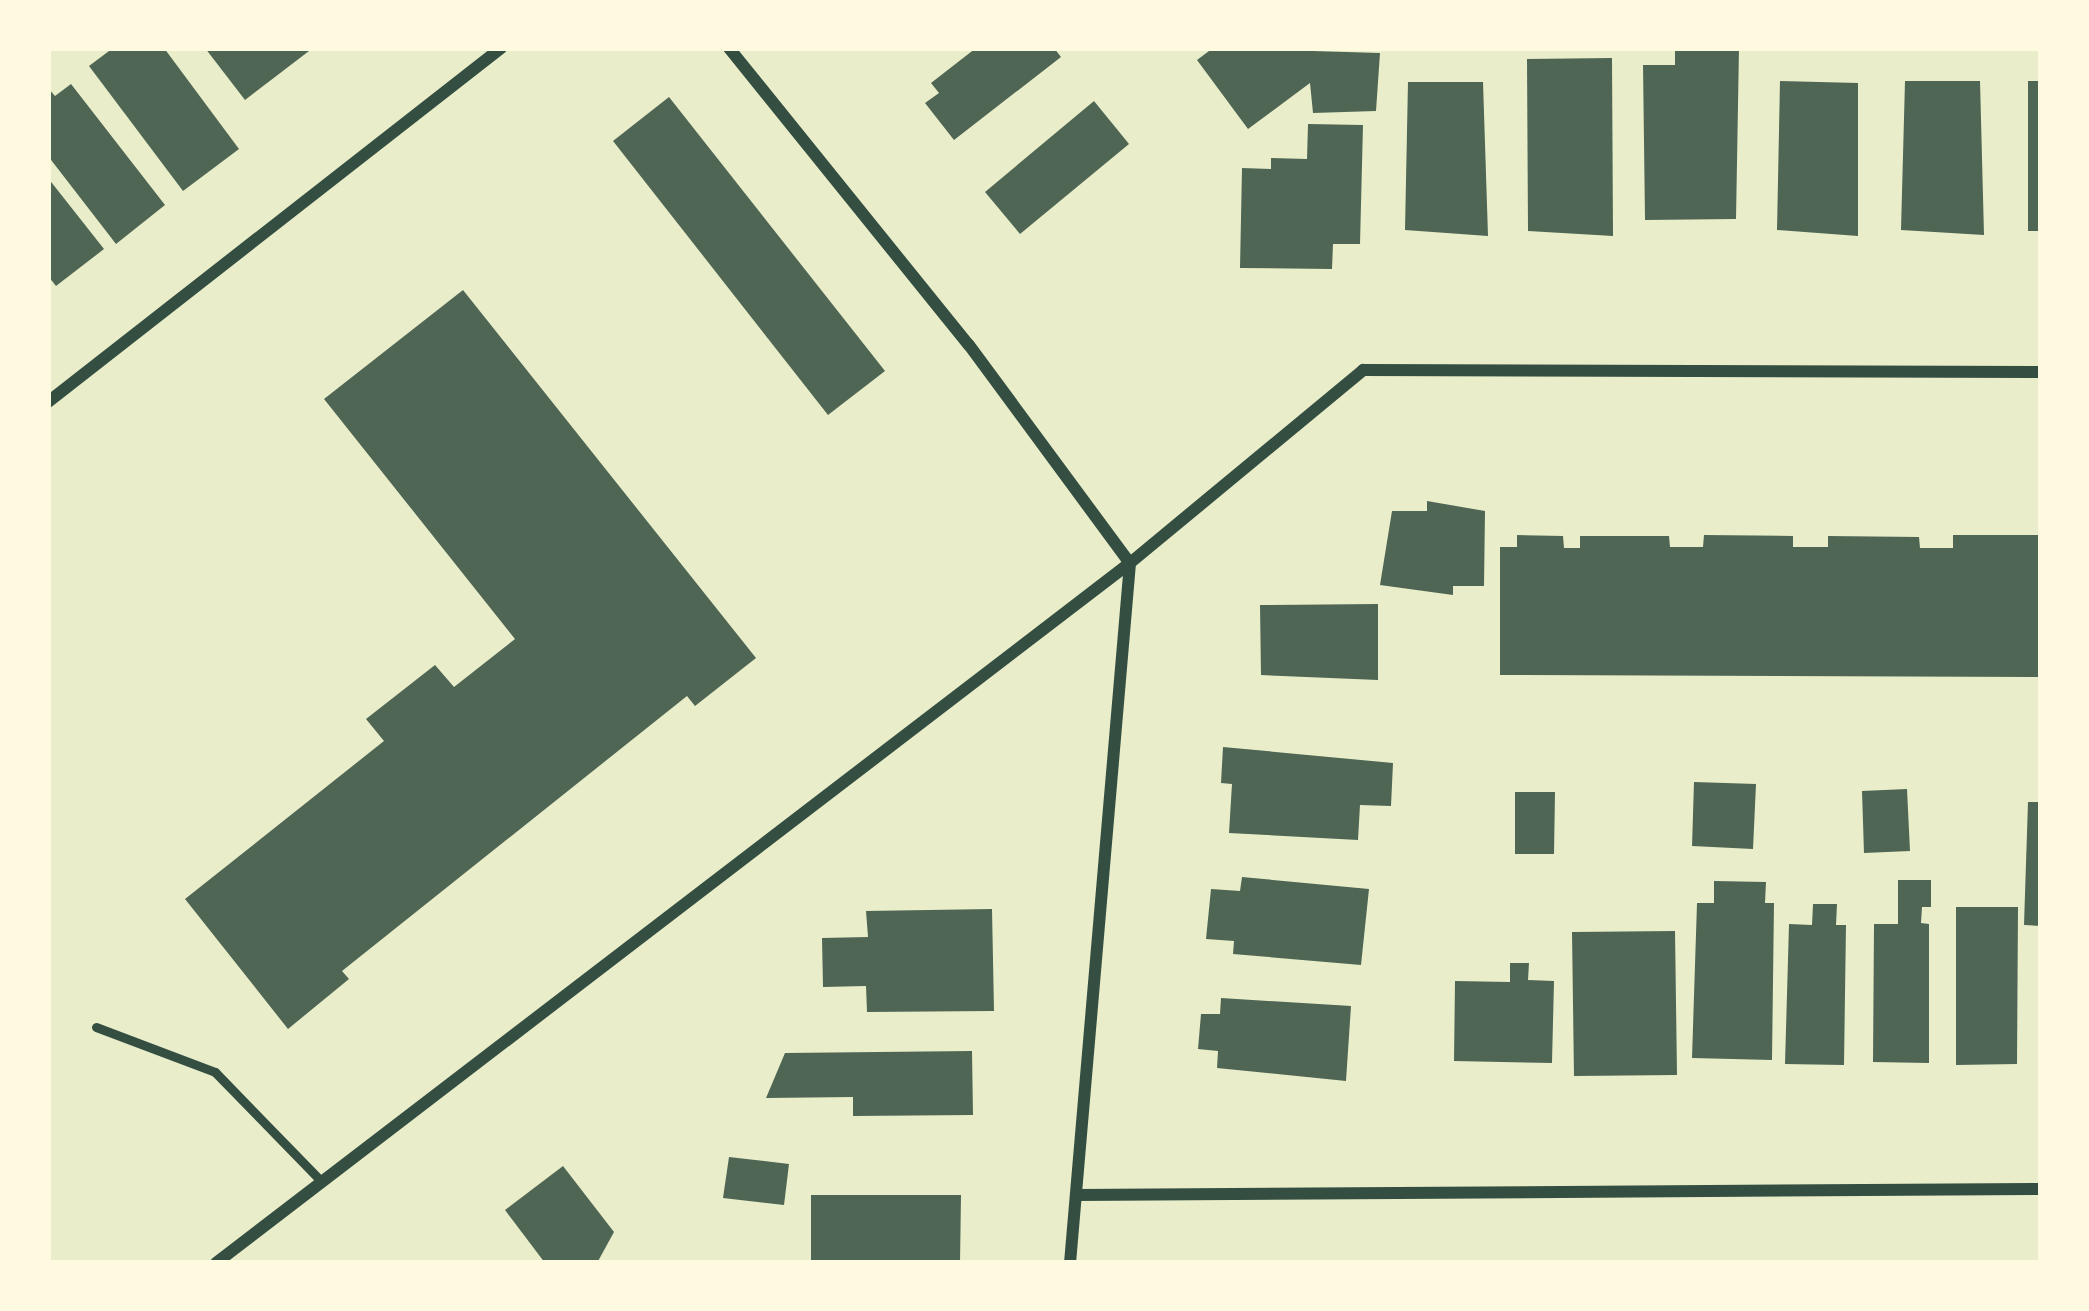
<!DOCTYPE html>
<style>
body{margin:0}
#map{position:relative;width:2089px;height:1311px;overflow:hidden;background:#e9edc9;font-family:Helvetica,sans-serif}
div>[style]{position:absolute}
.building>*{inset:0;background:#4f6655}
.service>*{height:9px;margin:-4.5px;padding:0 4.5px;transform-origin:4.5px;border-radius:4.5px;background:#344e41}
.minor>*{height:12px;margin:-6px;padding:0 6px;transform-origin:6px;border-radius:6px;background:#344e41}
span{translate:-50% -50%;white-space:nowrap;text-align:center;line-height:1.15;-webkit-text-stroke:10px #fefae0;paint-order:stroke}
.frame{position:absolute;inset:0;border:51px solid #fefae0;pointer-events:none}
</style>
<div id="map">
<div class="building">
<div style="clip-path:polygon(113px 48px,164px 48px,239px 149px,183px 191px,89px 66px)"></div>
<div style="clip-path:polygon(205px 48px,313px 48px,245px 100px)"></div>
<div style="clip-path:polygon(976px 48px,1054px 48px,1061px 57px,954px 140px,925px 103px,939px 93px,931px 83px)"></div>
<div style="clip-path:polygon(1213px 48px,1380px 53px,1376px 111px,1313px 113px,1310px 83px,1248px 129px,1197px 60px)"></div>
<div style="clip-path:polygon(1675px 48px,1739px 48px,1736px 219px,1645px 220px,1643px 65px,1675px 65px)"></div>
<div style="clip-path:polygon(1612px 58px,1613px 236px,1528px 231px,1527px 59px)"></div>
<div style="clip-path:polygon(1780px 81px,1858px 83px,1858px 236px,1777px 230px)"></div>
<div style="clip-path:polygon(1905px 81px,1980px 81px,1984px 235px,1901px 230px)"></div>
<div style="clip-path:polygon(2028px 81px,2041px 81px,2041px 231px,2028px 231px)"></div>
<div style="clip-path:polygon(1408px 82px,1483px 82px,1488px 236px,1405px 230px)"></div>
<div style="clip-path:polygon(71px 84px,165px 205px,116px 244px,48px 156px,48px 88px,55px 96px)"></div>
<div style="clip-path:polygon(669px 97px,885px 371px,828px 415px,613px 141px)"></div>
<div style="clip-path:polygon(1094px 101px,1129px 144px,1020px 234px,985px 192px)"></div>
<div style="clip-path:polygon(1308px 124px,1363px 125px,1360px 244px,1333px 244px,1332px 269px,1240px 268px,1242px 168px,1271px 169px,1271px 158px,1307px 159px)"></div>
<div style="clip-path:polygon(48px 178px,104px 249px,56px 286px,48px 276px)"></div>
<div style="clip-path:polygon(463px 290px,756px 658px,695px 706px,687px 696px,342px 971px,349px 979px,288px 1029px,185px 899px,384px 741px,366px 719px,435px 665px,454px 687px,515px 639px,324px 399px)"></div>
<div style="clip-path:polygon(1427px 501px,1485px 511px,1484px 586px,1453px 586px,1453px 595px,1380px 585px,1392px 511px,1427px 511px)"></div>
<div style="clip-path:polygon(1517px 535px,1563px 536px,1564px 548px,1580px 548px,1580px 536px,1669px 536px,1670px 547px,1703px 547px,1704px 535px,1793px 536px,1793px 547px,1828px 547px,1828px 536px,1919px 537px,1920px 548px,1953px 548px,1953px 535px,2041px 535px,2041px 677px,1500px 675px,1500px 547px,1517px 547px)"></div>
<div style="clip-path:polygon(1378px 604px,1378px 680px,1261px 675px,1260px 605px)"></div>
<div style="clip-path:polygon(1223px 747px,1393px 763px,1391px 806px,1360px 805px,1358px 840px,1229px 833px,1232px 784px,1221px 783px)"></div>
<div style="clip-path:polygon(1694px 782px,1756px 784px,1753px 849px,1692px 846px)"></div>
<div style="clip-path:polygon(1907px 789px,1910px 851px,1864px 853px,1862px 791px)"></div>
<div style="clip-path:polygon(1515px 792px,1555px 792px,1554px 854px,1515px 854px)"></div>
<div style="clip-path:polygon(2028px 802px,2041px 802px,2041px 926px,2024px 925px)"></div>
<div style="clip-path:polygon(1242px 877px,1369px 889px,1361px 965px,1233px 954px,1234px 941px,1206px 939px,1211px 889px,1240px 891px)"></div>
<div style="clip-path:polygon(1898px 880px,1931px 880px,1931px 907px,1922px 907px,1921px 923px,1929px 924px,1929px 1063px,1873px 1062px,1874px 924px,1898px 924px)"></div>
<div style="clip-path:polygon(1714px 881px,1766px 882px,1765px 903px,1774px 903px,1772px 1060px,1692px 1058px,1697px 903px,1714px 903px)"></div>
<div style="clip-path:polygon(1813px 904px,1837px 904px,1836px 925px,1846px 925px,1844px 1065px,1785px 1064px,1789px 924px,1812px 925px)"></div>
<div style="clip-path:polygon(1956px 907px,2018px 907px,2017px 1064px,1956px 1065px)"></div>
<div style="clip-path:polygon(992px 909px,994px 1011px,867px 1012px,866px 986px,823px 987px,822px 938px,868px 937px,866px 911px)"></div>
<div style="clip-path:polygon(1675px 931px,1677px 1075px,1574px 1076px,1572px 932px)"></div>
<div style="clip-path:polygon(1510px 963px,1529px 963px,1528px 980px,1554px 981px,1552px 1063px,1454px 1061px,1455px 981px,1510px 982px)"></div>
<div style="clip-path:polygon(1221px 998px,1351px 1006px,1346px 1081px,1217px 1068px,1218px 1051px,1198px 1049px,1201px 1014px,1220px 1014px)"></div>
<div style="clip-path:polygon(972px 1051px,973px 1115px,853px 1116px,853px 1097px,766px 1098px,785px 1053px)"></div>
<div style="clip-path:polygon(729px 1157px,789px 1164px,784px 1205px,723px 1198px)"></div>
<div style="clip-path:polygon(563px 1166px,614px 1232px,597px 1263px,545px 1263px,505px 1210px)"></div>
<div style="clip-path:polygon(811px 1195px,961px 1195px,960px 1263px,811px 1263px)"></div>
</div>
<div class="service">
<div style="left:96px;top:1027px;width:127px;rotate:20.7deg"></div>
<div style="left:215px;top:1072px;width:153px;rotate:45.8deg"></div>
</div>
<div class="minor">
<div style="left:729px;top:48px;width:382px;rotate:51.1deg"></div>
<div style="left:969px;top:345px;width:271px;rotate:53.6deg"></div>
<div style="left:48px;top:402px;width:575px;rotate:-38.01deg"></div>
<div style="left:1076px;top:1195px;width:965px;rotate:-0.36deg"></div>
<div style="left:216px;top:1263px;width:1151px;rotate:-37.45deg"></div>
<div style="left:1130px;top:563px;width:303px;rotate:-39.6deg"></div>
<div style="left:1363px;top:370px;width:678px;rotate:0.17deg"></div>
<div style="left:1070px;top:1263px;width:703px;rotate:-85.1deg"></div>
</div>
<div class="frame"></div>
</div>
